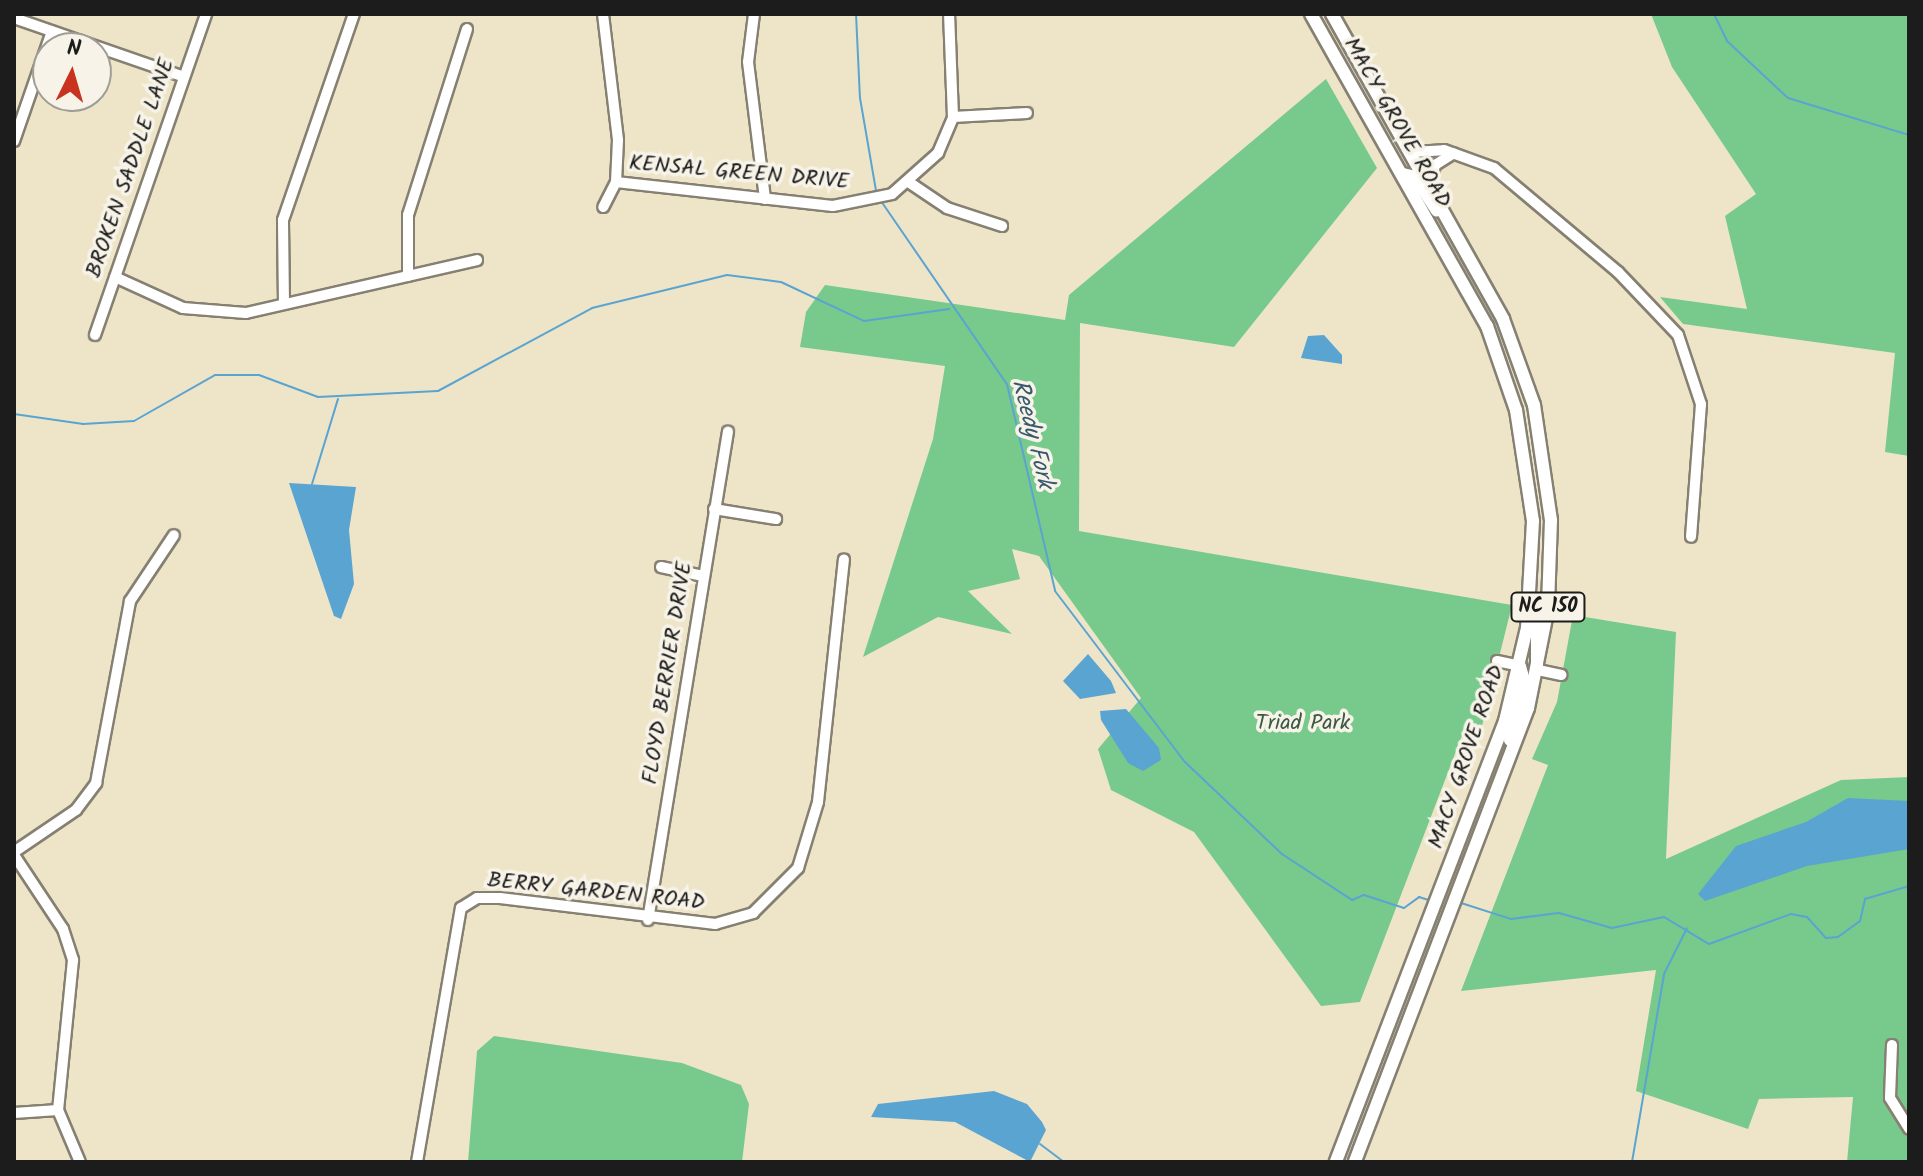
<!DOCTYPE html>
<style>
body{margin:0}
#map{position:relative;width:1923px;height:1176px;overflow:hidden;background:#eee5c9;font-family:Kalam,sans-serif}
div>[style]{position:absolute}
.green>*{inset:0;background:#77ca8c}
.water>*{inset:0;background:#5aa4d1}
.stream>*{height:2px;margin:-1px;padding:0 1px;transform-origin:1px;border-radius:1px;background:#5aa4d1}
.roads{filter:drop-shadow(2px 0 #858072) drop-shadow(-2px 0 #858072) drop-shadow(0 2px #858072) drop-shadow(0 -2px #858072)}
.minor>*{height:10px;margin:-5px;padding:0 5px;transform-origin:5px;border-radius:5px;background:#fff}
.major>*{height:12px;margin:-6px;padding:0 6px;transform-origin:6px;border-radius:6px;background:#fff}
span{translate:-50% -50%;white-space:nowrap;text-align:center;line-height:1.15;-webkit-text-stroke:7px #f7f3e8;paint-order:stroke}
.shield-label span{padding:2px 6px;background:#f7f3e8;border:2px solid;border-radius:6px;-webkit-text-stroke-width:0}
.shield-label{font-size:20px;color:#1c1c1c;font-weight:700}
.street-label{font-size:22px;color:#1c1c1c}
.park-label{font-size:22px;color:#3c5943}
.water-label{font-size:24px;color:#38596d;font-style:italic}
.frame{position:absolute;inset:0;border:16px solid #1c1c1c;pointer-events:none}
.north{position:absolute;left:32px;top:32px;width:80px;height:80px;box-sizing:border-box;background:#f7f3e8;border:2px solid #9f9d96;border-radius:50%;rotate:5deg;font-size:22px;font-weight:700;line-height:32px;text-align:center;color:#1c1c1c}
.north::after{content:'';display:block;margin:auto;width:28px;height:36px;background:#c8321e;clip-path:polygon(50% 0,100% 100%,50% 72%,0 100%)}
</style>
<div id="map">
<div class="green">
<div style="clip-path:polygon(1651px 14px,1909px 14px,1909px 456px,1885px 452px,1895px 353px,1683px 324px,1660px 297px,1747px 309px,1725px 216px,1756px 194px,1672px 67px)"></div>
<div style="clip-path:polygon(1326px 79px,1377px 168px,1234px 347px,1080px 323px,1079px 531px,1512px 605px,1479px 738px,1463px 733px,1360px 1002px,1321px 1006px,1194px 832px,1111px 790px,1098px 749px,1141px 698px,1039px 556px,1012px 549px,1020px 579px,968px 591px,1012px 634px,938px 617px,863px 657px,933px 439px,945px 366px,800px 347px,806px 312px,825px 285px,1065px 320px,1069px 295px)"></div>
<div style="clip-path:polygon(1573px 615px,1676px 632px,1666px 859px,1841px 780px,1909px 777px,1909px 1162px,1847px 1162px,1853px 1097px,1759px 1099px,1748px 1129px,1636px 1091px,1656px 970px,1461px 991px,1548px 765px,1532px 759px,1557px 702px)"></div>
<div style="clip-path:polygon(494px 1036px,682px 1063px,741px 1085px,749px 1104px,742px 1162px,468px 1162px,477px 1051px)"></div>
</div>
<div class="water">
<div style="clip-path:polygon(1324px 335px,1342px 355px,1342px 364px,1301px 358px,1308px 336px)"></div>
<div style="clip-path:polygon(289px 483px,356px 487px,349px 530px,354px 584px,341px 619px,334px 616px)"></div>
<div style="clip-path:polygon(1088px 654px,1111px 681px,1116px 693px,1080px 699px,1063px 681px)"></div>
<div style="clip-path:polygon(1126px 709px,1159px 748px,1161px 760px,1143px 771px,1128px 763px,1101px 720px,1100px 711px)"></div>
<div style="clip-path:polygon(1848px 798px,1909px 801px,1909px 849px,1807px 866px,1705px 901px,1698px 894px,1736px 846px,1806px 822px)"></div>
<div style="clip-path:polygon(994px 1091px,1027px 1104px,1042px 1122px,1046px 1130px,1030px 1162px,955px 1122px,871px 1117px,878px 1104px)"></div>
</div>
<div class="stream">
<div style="left:856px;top:14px;width:84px;rotate:87.3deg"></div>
<div style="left:860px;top:98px;width:94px;rotate:80.2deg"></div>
<div style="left:1714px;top:14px;width:30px;rotate:64deg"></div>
<div style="left:1727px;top:41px;width:83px;rotate:43.1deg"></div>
<div style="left:1788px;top:98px;width:127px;rotate:17deg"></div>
<div style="left:881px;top:201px;width:222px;rotate:55.5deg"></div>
<div style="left:1007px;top:384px;width:212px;rotate:76.9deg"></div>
<div style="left:1055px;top:591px;width:215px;rotate:52.8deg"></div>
<div style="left:1185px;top:762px;width:134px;rotate:43.5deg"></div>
<div style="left:1282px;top:854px;width:84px;rotate:33.3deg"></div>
<div style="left:1352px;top:900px;width:13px;rotate:-23deg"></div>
<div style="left:1364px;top:895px;width:42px;rotate:18deg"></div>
<div style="left:1404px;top:908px;width:19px;rotate:-36deg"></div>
<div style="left:1419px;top:897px;width:10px;rotate:17deg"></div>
<div style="left:14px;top:414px;width:70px;rotate:8.2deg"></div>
<div style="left:83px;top:424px;width:51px;rotate:-3.4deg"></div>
<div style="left:134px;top:421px;width:93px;rotate:-29.6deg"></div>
<div style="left:215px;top:375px;width:44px"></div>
<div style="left:259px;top:375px;width:63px;rotate:20.4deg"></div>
<div style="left:318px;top:397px;width:120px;rotate:-2.9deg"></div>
<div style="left:438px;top:391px;width:175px;rotate:-28.3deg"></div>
<div style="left:592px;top:308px;width:139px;rotate:-13.7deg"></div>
<div style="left:727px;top:275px;width:54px;rotate:7.4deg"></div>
<div style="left:781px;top:282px;width:92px;rotate:25.2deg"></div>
<div style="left:864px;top:321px;width:86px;rotate:-8deg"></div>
<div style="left:312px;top:484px;width:89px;rotate:-73deg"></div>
<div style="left:1458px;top:902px;width:56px;rotate:17.8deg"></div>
<div style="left:1511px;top:919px;width:48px;rotate:-7.1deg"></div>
<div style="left:1559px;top:913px;width:55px;rotate:15.8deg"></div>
<div style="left:1612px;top:928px;width:53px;rotate:-11.9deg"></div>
<div style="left:1664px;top:917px;width:52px;rotate:31deg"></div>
<div style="left:1709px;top:944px;width:87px;rotate:-20.1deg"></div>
<div style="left:1791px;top:914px;width:16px;rotate:11deg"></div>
<div style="left:1807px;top:917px;width:28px;rotate:48deg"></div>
<div style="left:1826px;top:938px;width:12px;rotate:-5deg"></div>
<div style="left:1838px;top:937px;width:27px;rotate:-36deg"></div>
<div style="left:1860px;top:921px;width:23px;rotate:-77deg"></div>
<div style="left:1865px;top:899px;width:46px;rotate:-16.5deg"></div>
<div style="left:1040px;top:1144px;width:30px;rotate:37deg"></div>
<div style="left:1632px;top:1162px;width:191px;rotate:-80.3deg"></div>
<div style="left:1664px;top:974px;width:51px;rotate:-63.4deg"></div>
</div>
<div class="roads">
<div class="minor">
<div style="left:603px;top:14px;width:127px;rotate:83.2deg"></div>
<div style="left:618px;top:140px;width:42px;rotate:92.7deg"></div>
<div style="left:616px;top:182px;width:28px;rotate:117deg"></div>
<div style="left:754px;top:14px;width:48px;rotate:97.1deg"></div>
<div style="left:748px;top:62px;width:138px;rotate:82.9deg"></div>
<div style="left:14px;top:18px;width:180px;rotate:19.1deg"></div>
<div style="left:953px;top:117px;width:74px;rotate:-3.1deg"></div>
<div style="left:14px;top:141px;width:116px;rotate:-70.9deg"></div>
<div style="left:1411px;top:152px;width:33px;rotate:-3deg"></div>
<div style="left:1444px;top:150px;width:53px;rotate:19.8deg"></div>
<div style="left:1494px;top:168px;width:162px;rotate:40deg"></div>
<div style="left:1618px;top:272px;width:87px;rotate:46.4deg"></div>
<div style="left:1678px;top:335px;width:73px;rotate:71.6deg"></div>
<div style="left:1701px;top:404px;width:133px;rotate:94.3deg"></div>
<div style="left:616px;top:182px;width:218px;rotate:6.3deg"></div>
<div style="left:833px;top:206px;width:60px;rotate:-11.5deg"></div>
<div style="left:892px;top:194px;width:62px;rotate:-41.7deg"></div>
<div style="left:938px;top:153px;width:39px;rotate:-67deg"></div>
<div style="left:953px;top:117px;width:103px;rotate:-92.2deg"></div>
<div style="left:910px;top:183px;width:45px;rotate:34deg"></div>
<div style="left:947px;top:208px;width:58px;rotate:18.1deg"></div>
<div style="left:1430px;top:184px;width:20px;rotate:-75deg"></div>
<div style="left:1435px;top:165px;width:22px;rotate:-32deg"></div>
<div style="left:408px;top:276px;width:61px;rotate:-90deg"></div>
<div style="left:408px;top:215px;width:195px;rotate:-72.4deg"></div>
<div style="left:115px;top:277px;width:75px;rotate:24.5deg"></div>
<div style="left:183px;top:308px;width:63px;rotate:4.5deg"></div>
<div style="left:246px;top:313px;width:237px;rotate:-12.9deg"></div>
<div style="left:284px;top:304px;width:84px;rotate:-90.7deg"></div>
<div style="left:283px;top:220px;width:218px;rotate:-71deg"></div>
<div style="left:95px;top:335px;width:340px;rotate:-70.9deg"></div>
<div style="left:714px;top:509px;width:63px;rotate:9.2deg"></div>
<div style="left:661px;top:567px;width:43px;rotate:12.1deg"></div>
<div style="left:1497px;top:661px;width:24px;rotate:12deg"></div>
<div style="left:1538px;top:670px;width:24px;rotate:12deg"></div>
<div style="left:14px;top:852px;width:75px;rotate:-34.1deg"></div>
<div style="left:76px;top:810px;width:34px;rotate:-53deg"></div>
<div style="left:96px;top:783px;width:185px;rotate:-79.4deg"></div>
<div style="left:130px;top:601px;width:79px;rotate:-56.3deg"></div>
<div style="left:14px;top:855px;width:89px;rotate:56.5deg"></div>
<div style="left:63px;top:929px;width:33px;rotate:72deg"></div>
<div style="left:73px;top:960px;width:151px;rotate:95.7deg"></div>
<div style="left:58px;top:1110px;width:56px;rotate:67.1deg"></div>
<div style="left:648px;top:920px;width:495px;rotate:-80.7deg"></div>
<div style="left:1892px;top:1045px;width:53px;rotate:92.2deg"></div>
<div style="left:1890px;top:1098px;width:36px;rotate:58deg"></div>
<div style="left:14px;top:1113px;width:44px;rotate:-3.9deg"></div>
<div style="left:417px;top:1162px;width:258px;rotate:-80.2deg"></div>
<div style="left:461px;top:908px;width:19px;rotate:-32deg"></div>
<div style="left:477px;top:898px;width:23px"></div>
<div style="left:500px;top:898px;width:217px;rotate:6.9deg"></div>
<div style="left:715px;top:924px;width:40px;rotate:-16deg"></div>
<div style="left:753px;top:913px;width:64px;rotate:-45deg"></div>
<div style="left:798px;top:868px;width:69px;rotate:-73.1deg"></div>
<div style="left:818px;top:802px;width:244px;rotate:-83.9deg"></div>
</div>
<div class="major">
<div style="left:1311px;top:14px;width:358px;rotate:60.6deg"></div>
<div style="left:1487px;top:326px;width:89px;rotate:71deg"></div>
<div style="left:1516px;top:410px;width:112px;rotate:81.3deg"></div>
<div style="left:1533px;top:521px;width:107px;rotate:93.2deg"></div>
<div style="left:1527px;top:628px;width:96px;rotate:103.3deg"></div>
<div style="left:1505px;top:721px;width:472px;rotate:111deg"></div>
<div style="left:1332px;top:14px;width:350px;rotate:60.7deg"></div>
<div style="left:1503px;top:319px;width:91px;rotate:70.2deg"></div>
<div style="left:1534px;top:405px;width:116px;rotate:81.6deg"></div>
<div style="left:1551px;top:520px;width:88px;rotate:92deg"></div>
<div style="left:1548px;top:608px;width:102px;rotate:101.3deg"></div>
<div style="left:1528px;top:708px;width:486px;rotate:110.9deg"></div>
<div style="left:1403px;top:174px;width:12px;rotate:14deg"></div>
<div style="left:1415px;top:177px;width:40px;rotate:57.1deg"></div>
<div style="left:1537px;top:602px;width:67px;rotate:90deg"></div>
<div style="left:1510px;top:740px;width:58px;rotate:-75deg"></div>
<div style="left:1525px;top:684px;width:19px;rotate:-106deg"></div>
</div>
</div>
<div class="shield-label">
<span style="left:1548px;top:607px">NC 150</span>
</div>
<div class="street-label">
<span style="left:1397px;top:123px;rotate:60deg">MACY GROVE ROAD</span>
<span style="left:131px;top:168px;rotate:-71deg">BROKEN SADDLE LANE</span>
<span style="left:739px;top:173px;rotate:5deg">KENSAL GREEN DRIVE</span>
<span style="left:668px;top:673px;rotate:-81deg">FLOYD BERRIER DRIVE</span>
<span style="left:1467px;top:757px;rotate:-71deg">MACY GROVE ROAD</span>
<span style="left:596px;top:892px;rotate:6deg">BERRY GARDEN ROAD</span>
</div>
<div class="park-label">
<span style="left:1303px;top:724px">Triad Park</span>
</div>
<div class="water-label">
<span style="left:1032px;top:434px;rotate:76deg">Reedy Fork</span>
</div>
<div class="frame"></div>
<div class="north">N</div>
</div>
